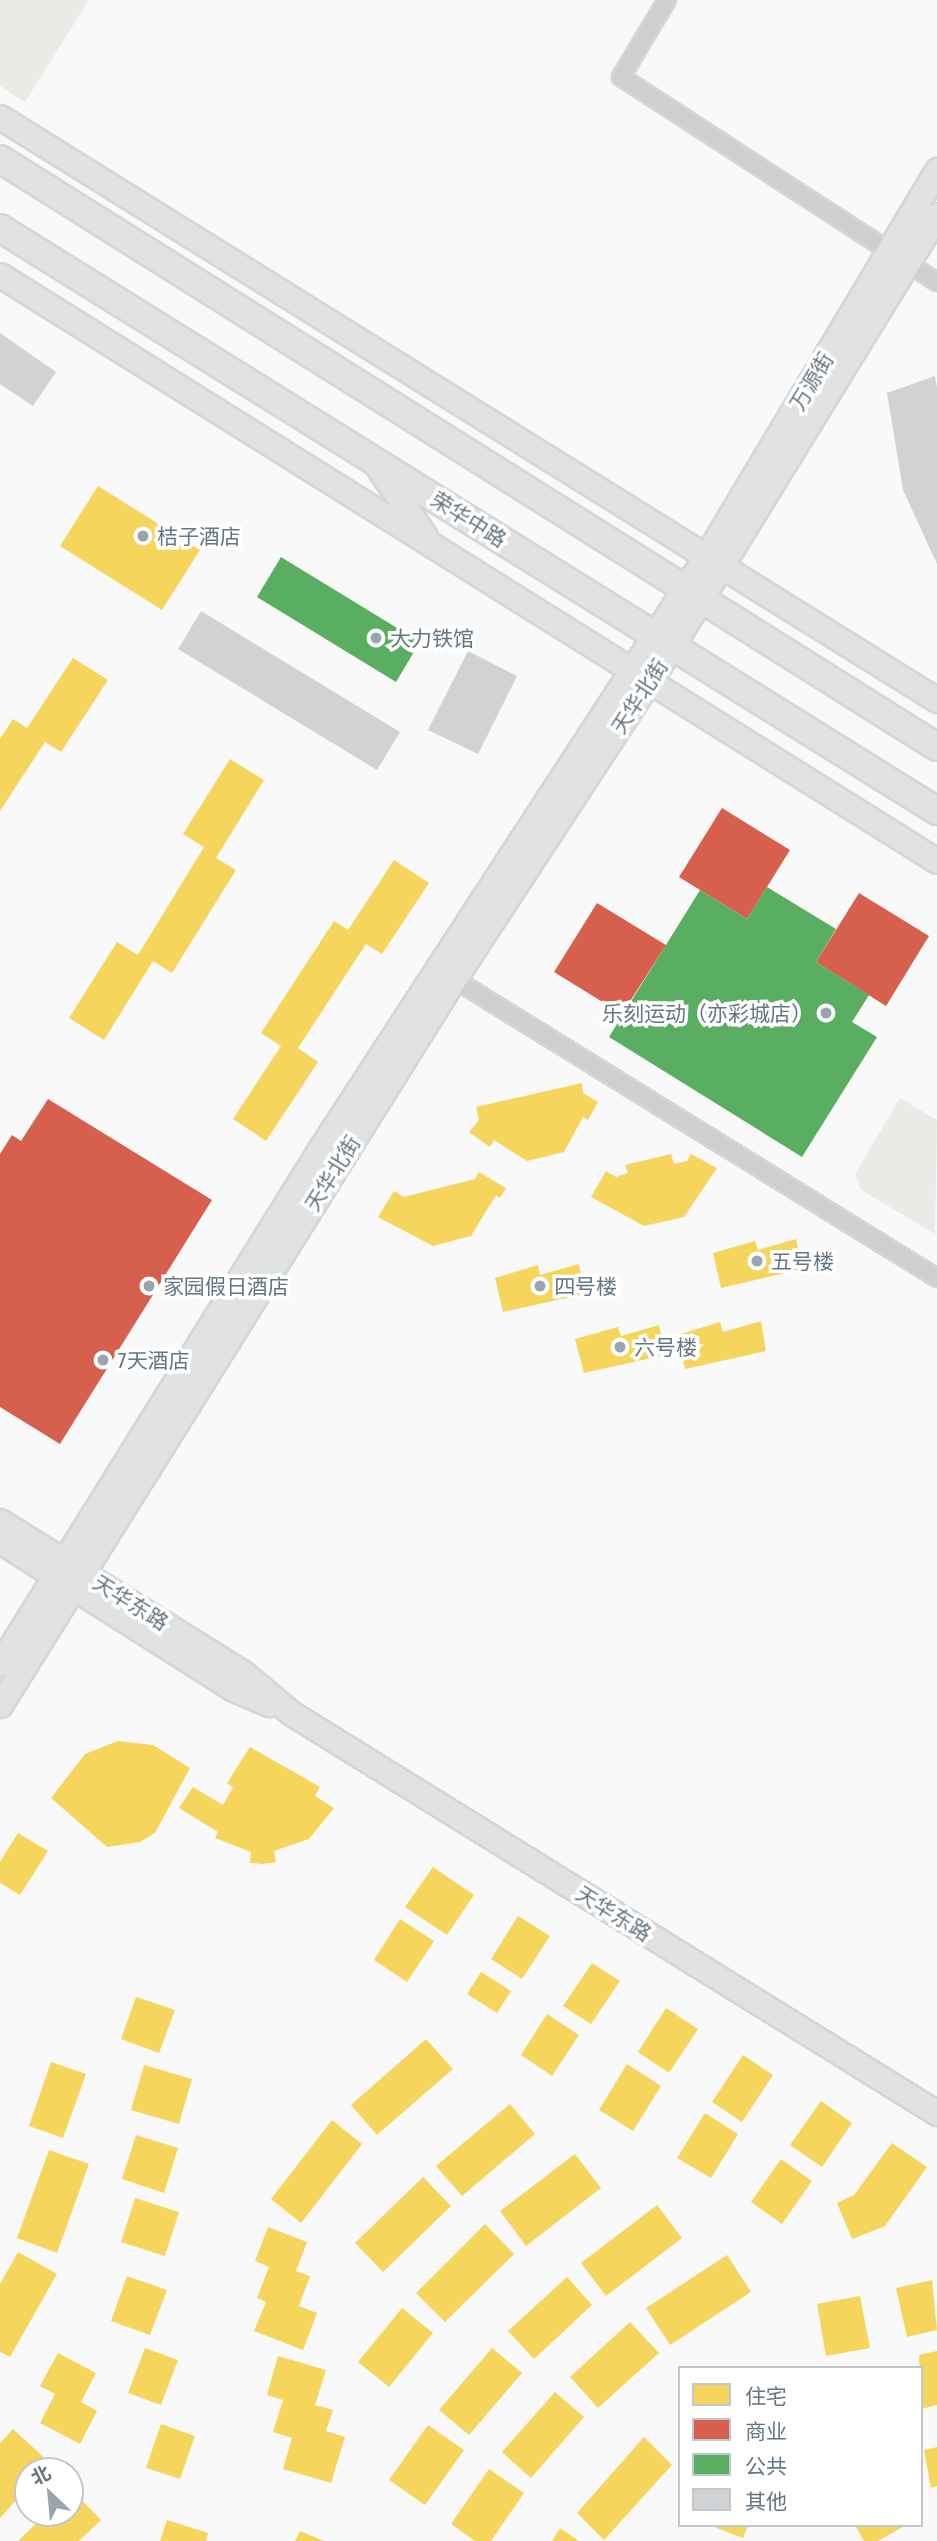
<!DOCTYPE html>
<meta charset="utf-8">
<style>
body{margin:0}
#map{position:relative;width:937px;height:2541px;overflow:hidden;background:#f9f9f9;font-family:"Asap Condensed","Noto Sans SC",sans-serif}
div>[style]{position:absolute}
.green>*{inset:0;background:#e8ebe6}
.homes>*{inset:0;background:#f6d55c}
.shops>*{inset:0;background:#d6604d}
.public>*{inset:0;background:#5aae61}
.building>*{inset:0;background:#d0d2d3}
.roads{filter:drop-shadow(2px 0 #d5d6d7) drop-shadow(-2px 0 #d5d6d7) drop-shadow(0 2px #d5d6d7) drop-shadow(0 -2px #d5d6d7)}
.street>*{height:16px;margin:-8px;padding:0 8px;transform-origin:8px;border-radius:8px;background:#cecfd0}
.secondary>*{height:23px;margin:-11.5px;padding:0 11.5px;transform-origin:11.5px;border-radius:11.5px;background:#e1e2e2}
.primary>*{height:26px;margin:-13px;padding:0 13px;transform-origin:13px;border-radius:13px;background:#e1e2e2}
.dots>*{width:19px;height:19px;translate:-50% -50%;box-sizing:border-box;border:4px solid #fff;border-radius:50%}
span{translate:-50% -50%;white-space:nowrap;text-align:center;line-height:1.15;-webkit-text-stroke:7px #fff;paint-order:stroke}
.street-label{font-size:21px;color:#657683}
.poi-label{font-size:21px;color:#657683}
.left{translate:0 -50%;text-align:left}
.right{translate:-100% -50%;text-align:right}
.legend{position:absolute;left:678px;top:2366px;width:245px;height:161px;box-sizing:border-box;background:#fff;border:2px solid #c1c8cd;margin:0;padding:9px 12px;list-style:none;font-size:21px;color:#657683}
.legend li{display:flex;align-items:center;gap:14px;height:35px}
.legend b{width:35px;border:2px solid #c1c8cd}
.north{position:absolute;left:14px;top:2457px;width:70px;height:70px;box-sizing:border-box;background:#fff;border:2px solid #c1c8cd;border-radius:50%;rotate:334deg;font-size:19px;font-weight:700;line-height:28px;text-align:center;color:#657683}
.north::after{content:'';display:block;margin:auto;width:24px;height:32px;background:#99a4ac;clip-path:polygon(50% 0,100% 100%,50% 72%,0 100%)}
</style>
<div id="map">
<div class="green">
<div style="clip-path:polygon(0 0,89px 0,25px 102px,0 86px)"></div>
<div style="clip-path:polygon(900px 1098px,937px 1120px,935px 1234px,861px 1190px,855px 1174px)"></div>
</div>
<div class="homes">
<div style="clip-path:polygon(98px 486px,200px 550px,162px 610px,60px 546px)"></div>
<div style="clip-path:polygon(73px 658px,108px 680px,61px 752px,45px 742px,0 811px,0 739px,13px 719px,27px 728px)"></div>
<div style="clip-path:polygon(230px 759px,264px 780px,216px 858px,236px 870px,172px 973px,153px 961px,104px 1040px,69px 1018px,117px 942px,138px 955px,204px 847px,183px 834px)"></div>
<div style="clip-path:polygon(394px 860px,429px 883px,382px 954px,366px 944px,298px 1048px,318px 1062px,266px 1141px,233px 1119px,281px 1046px,261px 1033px,334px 921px,348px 930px)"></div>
<div style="clip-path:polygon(582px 1083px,583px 1093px,598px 1102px,588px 1120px,583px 1117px,564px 1152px,527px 1161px,494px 1140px,490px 1147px,469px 1132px,479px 1120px,476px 1107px)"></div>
<div style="clip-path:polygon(671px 1154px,674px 1164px,687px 1161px,691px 1154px,717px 1168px,684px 1217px,644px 1226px,591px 1197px,606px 1171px,616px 1177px,628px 1173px,625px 1165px)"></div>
<div style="clip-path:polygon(479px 1172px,506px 1188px,500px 1198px,496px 1195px,471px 1236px,433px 1246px,378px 1217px,394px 1191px,404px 1197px,475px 1179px)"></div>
<div style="clip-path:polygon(796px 1239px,802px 1269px,721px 1288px,713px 1253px,755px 1241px,758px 1250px)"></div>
<div style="clip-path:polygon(579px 1264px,584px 1294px,503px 1312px,495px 1278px,538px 1265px,540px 1275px)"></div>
<div style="clip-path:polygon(761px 1321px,766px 1351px,685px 1369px,677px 1335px,720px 1322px,723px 1332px)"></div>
<div style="clip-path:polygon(659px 1325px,665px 1355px,584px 1373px,575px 1339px,618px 1327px,621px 1336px)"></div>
<div style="clip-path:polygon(118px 1741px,153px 1745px,190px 1768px,155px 1833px,140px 1842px,107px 1847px,51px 1798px,85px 1754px)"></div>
<div style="clip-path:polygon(250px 1747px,320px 1787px,315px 1796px,334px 1808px,309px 1839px,274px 1851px,276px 1862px,263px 1864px,250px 1863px,251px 1852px,215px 1838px,218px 1832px,179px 1808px,193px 1787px,223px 1805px,233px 1787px,227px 1783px)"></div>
<div style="clip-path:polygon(18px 1833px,48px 1851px,20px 1895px,0 1883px,0 1862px)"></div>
<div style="clip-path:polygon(433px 1867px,474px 1895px,447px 1935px,405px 1907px)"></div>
<div style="clip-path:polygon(518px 1916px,550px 1936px,522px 1979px,491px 1959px)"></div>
<div style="clip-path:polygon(400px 1919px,434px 1941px,407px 1982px,374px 1960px)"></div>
<div style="clip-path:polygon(592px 1963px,620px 1981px,591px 2024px,563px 2006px)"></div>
<div style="clip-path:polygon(481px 1972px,511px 1991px,497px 2013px,467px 1994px)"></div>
<div style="clip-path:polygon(136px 1997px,175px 2010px,159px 2053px,121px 2039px)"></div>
<div style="clip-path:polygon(666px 2008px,698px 2029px,669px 2073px,638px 2052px)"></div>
<div style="clip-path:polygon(547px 2014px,579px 2035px,552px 2076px,521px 2055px)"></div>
<div style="clip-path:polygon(426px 2039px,453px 2069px,377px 2135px,351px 2105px)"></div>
<div style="clip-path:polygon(743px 2055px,773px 2075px,742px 2122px,712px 2102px)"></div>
<div style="clip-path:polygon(51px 2062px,86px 2074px,63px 2138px,29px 2126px)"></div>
<div style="clip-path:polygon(627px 2064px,661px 2086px,633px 2131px,599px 2110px)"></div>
<div style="clip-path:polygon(144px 2065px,192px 2079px,179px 2124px,131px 2110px)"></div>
<div style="clip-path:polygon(821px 2101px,852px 2123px,822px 2167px,790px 2145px)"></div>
<div style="clip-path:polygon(510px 2104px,535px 2134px,462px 2196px,436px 2166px)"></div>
<div style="clip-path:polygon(705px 2113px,738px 2134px,711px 2178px,677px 2158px)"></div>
<div style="clip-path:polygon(332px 2120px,362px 2144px,301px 2223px,271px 2199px)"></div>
<div style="clip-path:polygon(136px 2135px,178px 2148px,164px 2193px,122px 2179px)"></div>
<div style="clip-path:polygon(892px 2143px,927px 2167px,885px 2226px,852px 2239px,837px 2203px,854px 2195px)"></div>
<div style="clip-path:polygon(49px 2150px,89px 2164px,57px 2253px,17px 2238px)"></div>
<div style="clip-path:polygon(575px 2154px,601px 2188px,526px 2246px,500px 2211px)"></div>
<div style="clip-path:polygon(781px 2159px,812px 2181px,782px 2224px,751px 2202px)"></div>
<div style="clip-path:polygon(423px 2177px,451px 2206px,383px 2272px,355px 2243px)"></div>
<div style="clip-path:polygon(135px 2198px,179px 2212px,165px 2256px,121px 2242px)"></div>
<div style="clip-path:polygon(657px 2205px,682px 2238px,606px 2296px,581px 2263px)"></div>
<div style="clip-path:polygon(485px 2224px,514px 2254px,445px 2322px,416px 2293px)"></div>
<div style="clip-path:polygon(268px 2227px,307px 2242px,296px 2271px,310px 2276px,299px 2306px,317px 2313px,303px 2350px,254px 2331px,266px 2302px,257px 2298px,269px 2267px,255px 2261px)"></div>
<div style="clip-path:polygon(18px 2252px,57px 2274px,10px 2357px,0 2352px,0 2284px)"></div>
<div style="clip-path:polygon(727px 2255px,751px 2292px,670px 2345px,646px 2308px)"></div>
<div style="clip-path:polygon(127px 2276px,167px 2290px,150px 2335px,111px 2321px)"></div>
<div style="clip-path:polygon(567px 2277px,592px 2305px,534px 2359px,508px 2331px)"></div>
<div style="clip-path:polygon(932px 2280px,937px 2330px,907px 2337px,896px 2288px)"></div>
<div style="clip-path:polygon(860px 2296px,870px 2348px,826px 2356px,817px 2304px)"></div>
<div style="clip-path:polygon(402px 2308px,433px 2333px,389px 2387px,358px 2362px)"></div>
<div style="clip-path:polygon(630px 2322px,659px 2353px,598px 2408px,570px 2377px)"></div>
<div style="clip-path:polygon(145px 2348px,178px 2360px,161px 2405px,128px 2393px)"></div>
<div style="clip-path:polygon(492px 2348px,522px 2373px,469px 2435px,439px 2410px)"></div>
<div style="clip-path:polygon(937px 2351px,937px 2405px,921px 2409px,919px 2355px)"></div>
<div style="clip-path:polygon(58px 2353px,96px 2373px,81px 2402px,97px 2411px,80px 2444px,40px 2423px,55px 2394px,40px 2386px)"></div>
<div style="clip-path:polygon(278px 2356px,326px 2370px,315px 2405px,333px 2410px,326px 2431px,345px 2437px,331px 2483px,283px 2469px,292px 2438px,273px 2432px,283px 2400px,267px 2395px)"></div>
<div style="clip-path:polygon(555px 2392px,584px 2417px,531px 2478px,502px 2452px)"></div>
<div style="clip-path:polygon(161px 2424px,195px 2436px,180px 2479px,146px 2468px)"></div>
<div style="clip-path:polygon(428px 2425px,464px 2450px,425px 2505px,389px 2480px)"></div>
<div style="clip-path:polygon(13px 2429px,50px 2463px,43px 2471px,28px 2471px,28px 2487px,0 2518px,0 2443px)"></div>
<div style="clip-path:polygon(644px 2437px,672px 2465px,604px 2540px,577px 2513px)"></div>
<div style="clip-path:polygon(937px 2447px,937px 2486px,931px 2488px,924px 2450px)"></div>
<div style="clip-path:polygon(489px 2469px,524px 2493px,491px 2541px,475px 2541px,451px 2524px)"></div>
<div style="clip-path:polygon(71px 2489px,101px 2520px,79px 2541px,18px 2541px,47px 2513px,70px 2513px)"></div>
<div style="clip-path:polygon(167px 2520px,208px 2533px,206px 2541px,160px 2541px)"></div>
<div style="clip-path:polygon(709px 2525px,748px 2525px,743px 2538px)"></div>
<div style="clip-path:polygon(855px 2525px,906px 2525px,878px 2541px,864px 2541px)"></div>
<div style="clip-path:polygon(560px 2528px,579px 2541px,552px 2541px)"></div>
<div style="clip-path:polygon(300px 2531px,324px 2541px,295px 2541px)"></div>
</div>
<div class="shops">
<div style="clip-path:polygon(722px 808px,790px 850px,747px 919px,679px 877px)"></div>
<div style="clip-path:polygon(859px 893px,929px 936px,886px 1006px,816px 962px)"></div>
<div style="clip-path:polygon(597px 903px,666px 945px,622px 1014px,554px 972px)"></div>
<div style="clip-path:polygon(48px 1099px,212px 1200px,60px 1444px,0 1407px,0 1154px,12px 1135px,21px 1141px)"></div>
</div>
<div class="public">
<div style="clip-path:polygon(281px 557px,420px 642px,396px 682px,257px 597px)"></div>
<div style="clip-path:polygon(767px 887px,836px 929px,816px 962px,869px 995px,852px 1022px,877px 1037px,802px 1157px,609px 1037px,700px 890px,747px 919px)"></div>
</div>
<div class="building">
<div style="clip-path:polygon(0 333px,56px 372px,33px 406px,0 384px)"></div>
<div style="clip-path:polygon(935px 376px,937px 388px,937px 564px,903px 490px,887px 393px)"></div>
<div style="clip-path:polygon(201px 611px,400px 732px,377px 770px,178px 649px)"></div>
<div style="clip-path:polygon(468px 651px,517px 676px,478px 754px,428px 730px)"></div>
</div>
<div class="roads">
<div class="street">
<div style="left:667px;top:0;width:90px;rotate:120.9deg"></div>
<div style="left:621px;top:77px;width:377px;rotate:33deg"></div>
<div style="left:454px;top:979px;width:568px;rotate:31.76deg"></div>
</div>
<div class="secondary">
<div style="left:0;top:117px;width:1104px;rotate:31.89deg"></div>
<div style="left:0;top:275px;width:1105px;rotate:32.02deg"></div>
<div style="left:375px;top:463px;width:88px;rotate:55.6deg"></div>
<div style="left:0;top:1521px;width:285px;rotate:32deg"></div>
<div style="left:242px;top:1672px;width:64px;rotate:39.9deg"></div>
<div style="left:291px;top:1713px;width:760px;rotate:31.77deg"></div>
<div style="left:0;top:1541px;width:276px;rotate:32.4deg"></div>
<div style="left:233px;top:1689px;width:39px;rotate:23deg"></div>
<div style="left:0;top:1664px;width:606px;rotate:-58.14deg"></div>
<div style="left:320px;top:1149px;width:708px;rotate:-56.94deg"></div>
<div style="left:706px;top:556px;width:450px;rotate:-59.1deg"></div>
<div style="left:0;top:1705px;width:856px;rotate:-57.98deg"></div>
<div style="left:454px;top:979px;width:398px;rotate:-56.8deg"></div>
<div style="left:672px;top:646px;width:506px;rotate:-58.41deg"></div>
</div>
<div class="primary">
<div style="left:0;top:159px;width:1106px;rotate:32.11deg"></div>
<div style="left:0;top:228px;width:1104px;rotate:31.89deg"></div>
</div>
</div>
<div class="dots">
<div style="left:143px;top:536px;background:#99a4ac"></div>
<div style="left:376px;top:638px;background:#99a4ac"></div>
<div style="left:826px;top:1013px;background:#99a4ac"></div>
<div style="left:757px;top:1261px;background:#99a4ac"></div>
<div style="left:149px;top:1286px;background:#99a4ac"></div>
<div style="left:540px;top:1286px;background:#99a4ac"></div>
<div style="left:620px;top:1347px;background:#99a4ac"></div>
<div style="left:103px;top:1360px;background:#99a4ac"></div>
</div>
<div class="street-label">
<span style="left:811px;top:381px;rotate:-59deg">万源街</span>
<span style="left:469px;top:519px;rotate:32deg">荣华中路</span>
<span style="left:639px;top:696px;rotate:-57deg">天华北街</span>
<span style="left:332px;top:1173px;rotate:-58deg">天华北街</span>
<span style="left:131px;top:1602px;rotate:32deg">天华东路</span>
<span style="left:614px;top:1913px;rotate:32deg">天华东路</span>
</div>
<div class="poi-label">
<span class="left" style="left:157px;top:536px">桔子酒店</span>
<span class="left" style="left:390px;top:638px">大力铁馆</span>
<span class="right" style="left:812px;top:1013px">乐刻运动（亦彩城店）</span>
<span class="left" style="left:771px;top:1261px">五号楼</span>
<span class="left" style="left:163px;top:1286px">家园假日酒店</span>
<span class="left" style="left:554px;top:1286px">四号楼</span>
<span class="left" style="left:634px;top:1347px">六号楼</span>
<span class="left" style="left:117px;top:1360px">7天酒店</span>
</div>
<ul class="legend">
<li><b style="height:19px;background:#f6d55c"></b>住宅</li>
<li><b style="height:19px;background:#d6604d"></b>商业</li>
<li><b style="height:19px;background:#5aae61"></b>公共</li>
<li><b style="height:19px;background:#d0d2d3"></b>其他</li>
</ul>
<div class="north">北</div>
</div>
